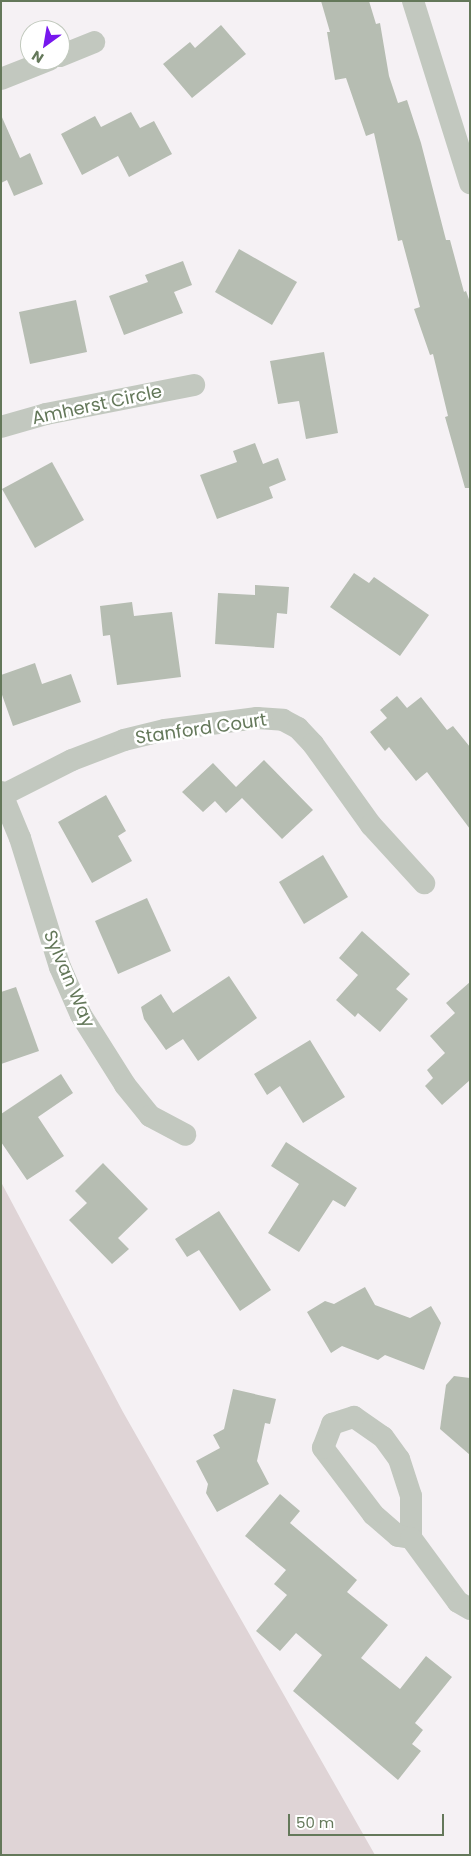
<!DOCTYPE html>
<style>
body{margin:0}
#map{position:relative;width:471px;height:1856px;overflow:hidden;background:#f5f1f4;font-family:Poppins,sans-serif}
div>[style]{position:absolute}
.green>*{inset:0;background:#dfd4d6}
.building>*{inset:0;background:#b6bdb2}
.minor>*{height:22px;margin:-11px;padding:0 11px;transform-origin:11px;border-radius:11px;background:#c2c8bf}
span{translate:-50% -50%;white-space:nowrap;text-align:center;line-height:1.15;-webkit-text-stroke:5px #fff;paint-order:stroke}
.street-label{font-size:18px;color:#64785a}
.frame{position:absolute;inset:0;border:2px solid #64785a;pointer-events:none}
.north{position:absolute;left:20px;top:20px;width:50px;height:50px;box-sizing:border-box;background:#fff;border:1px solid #c1c9bd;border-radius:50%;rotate:212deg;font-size:14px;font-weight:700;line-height:20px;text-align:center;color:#64785a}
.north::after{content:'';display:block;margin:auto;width:18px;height:22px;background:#7717ee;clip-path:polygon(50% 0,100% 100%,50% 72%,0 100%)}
.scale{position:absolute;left:288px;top:1814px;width:156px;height:22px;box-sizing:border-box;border:2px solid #64785a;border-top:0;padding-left:6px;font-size:15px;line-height:18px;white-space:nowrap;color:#64785a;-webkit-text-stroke:4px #fff;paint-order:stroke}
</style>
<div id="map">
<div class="green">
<div style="clip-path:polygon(1px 1182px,123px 1412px,375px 1855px,1px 1855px)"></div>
</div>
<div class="building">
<div style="clip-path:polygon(321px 1px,369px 1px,376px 24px,380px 23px,389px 76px,398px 103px,407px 100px,421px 143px,446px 240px,450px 240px,464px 292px,466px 291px,470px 302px,470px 488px,465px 488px,445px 417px,448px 416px,433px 354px,430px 355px,414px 309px,420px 307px,402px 240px,398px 241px,374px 133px,366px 136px,346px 78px,335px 80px,327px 32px,330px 32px)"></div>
<div style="clip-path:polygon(221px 25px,246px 54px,192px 98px,163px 64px,190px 42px,195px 48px)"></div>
<div style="clip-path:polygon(131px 112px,140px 128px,154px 121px,172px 154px,129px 177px,118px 156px,82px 175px,61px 134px,95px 116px,101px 127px)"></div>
<div style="clip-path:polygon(1px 115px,20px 158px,30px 153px,43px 184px,14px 196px,7px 180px,1px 183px)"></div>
<div style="clip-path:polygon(239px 249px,297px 282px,272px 325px,215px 292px)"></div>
<div style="clip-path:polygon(183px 261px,192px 285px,174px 292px,183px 313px,124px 335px,109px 296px,148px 282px,145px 275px)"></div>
<div style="clip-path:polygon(76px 300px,87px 352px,30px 364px,19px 312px)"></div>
<div style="clip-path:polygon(324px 352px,338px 433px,306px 439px,299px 401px,278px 404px,270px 361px)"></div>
<div style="clip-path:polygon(255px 443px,263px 464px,278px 458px,286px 480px,269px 487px,273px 498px,217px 519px,200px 475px,237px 462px,233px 451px)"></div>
<div style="clip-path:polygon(52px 462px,84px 520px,35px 548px,2px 489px)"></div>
<div style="clip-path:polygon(354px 573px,369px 583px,374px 577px,429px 615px,400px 656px,330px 607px)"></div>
<div style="clip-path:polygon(255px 585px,289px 587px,287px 614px,277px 613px,274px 648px,215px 644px,218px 593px,255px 595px)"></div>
<div style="clip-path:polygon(132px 602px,134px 616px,172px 612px,181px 677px,117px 685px,110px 635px,103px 636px,100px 606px)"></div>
<div style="clip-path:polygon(35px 663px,42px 684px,71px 674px,81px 702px,13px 726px,1px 692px,1px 675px)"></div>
<div style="clip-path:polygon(397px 696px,407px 708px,421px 697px,447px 730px,453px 726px,470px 747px,470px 829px,427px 772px,416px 781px,389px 747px,385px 751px,370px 732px,387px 718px,380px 710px)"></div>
<div style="clip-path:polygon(264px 760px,313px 810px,282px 839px,242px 798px,226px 813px,215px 801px,203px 812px,182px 792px,213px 763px,236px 787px)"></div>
<div style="clip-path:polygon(106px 795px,126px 831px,118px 836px,132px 861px,92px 883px,58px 822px)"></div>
<div style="clip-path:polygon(323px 855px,348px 897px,304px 924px,279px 882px)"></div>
<div style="clip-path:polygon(147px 898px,171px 951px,118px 974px,95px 921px)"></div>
<div style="clip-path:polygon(362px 931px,410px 974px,396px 989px,408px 999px,380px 1032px,358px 1013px,355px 1017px,336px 1000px,358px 975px,339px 958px)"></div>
<div style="clip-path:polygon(229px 976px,257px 1018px,198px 1061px,183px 1039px,166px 1050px,144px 1019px,141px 1007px,161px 994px,173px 1013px)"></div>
<div style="clip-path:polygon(470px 982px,470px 1080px,442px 1105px,425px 1086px,433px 1078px,427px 1070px,445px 1053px,430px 1036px,455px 1013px,446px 1003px)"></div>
<div style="clip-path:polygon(16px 987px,39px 1051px,1px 1064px,1px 992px)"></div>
<div style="clip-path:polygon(310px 1040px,345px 1097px,303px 1123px,280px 1086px,267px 1095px,254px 1074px)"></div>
<div style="clip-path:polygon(61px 1074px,73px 1093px,38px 1117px,64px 1156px,27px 1180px,1px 1142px,1px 1114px)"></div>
<div style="clip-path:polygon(286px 1142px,357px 1188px,345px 1207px,333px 1200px,299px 1252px,268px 1233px,299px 1184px,271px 1166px)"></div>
<div style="clip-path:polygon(103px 1163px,148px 1209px,118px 1238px,129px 1249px,112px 1264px,69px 1220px,87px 1203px,75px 1191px)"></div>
<div style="clip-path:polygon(219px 1211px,271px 1290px,240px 1311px,199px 1250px,187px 1257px,175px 1239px)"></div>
<div style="clip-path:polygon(365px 1287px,375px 1305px,410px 1318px,431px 1306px,441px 1323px,424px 1370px,385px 1355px,378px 1360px,342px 1346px,331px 1353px,307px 1312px,325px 1301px,334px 1304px)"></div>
<div style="clip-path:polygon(454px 1376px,470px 1378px,470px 1455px,440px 1429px,446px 1385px)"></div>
<div style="clip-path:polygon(233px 1389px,276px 1399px,270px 1424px,265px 1423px,257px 1461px,269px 1484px,217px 1512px,206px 1493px,208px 1484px,196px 1461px,220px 1448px,213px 1435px,224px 1429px)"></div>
<div style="clip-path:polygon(280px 1494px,300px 1511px,290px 1523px,357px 1580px,347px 1592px,388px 1625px,361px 1658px,400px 1689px,426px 1656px,452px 1677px,415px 1723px,423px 1730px,412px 1744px,421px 1751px,398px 1780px,293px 1691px,322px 1655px,296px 1633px,280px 1651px,256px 1631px,287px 1595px,274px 1584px,286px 1570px,245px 1536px)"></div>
</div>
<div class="minor">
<div style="left:413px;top:1px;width:191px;rotate:72.6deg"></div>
<div style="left:60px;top:56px;width:37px;rotate:-22deg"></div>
<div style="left:1px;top:79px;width:52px;rotate:-21.6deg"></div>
<div style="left:1px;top:427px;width:47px;rotate:-16.1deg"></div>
<div style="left:46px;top:414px;width:151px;rotate:-11.1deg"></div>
<div style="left:1px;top:792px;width:50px;rotate:67.6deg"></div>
<div style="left:20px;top:838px;width:135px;rotate:72.8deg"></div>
<div style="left:60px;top:967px;width:52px;rotate:66.4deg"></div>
<div style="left:81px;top:1015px;width:83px;rotate:57.8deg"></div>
<div style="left:125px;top:1085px;width:40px;rotate:51deg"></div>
<div style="left:150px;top:1116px;width:40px;rotate:28deg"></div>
<div style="left:3px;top:795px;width:77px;rotate:-26.9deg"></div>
<div style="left:72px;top:760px;width:56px;rotate:-21deg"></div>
<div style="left:124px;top:740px;width:42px;rotate:-13.7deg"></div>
<div style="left:165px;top:730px;width:93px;rotate:-7.4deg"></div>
<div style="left:257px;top:718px;width:26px;rotate:4deg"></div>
<div style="left:283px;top:720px;width:17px;rotate:28deg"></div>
<div style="left:298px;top:728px;width:22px;rotate:47deg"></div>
<div style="left:313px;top:744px;width:100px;rotate:54.4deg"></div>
<div style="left:371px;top:825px;width:79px;rotate:47.6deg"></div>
<div style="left:354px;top:1417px;width:35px;rotate:35deg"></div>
<div style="left:383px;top:1437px;width:27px;rotate:54deg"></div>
<div style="left:399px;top:1459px;width:39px;rotate:72deg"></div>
<div style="left:411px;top:1496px;width:42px;rotate:90deg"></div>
<div style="left:411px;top:1538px;width:13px;rotate:-171deg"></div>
<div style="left:398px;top:1536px;width:33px;rotate:-139deg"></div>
<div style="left:373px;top:1514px;width:83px;rotate:-127.1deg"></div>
<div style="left:323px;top:1448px;width:26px;rotate:-69deg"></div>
<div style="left:332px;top:1424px;width:23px;rotate:-18deg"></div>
<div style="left:411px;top:1538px;width:79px;rotate:53.7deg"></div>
<div style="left:458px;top:1602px;width:14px;rotate:30deg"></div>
</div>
<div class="street-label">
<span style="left:97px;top:405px;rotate:-12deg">Amherst Circle</span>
<span style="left:201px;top:729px;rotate:-8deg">Stanford Court</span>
<span style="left:69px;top:979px;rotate:67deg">Sylvan Way</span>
</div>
<div class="frame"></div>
<div class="north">N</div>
<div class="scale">50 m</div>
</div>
